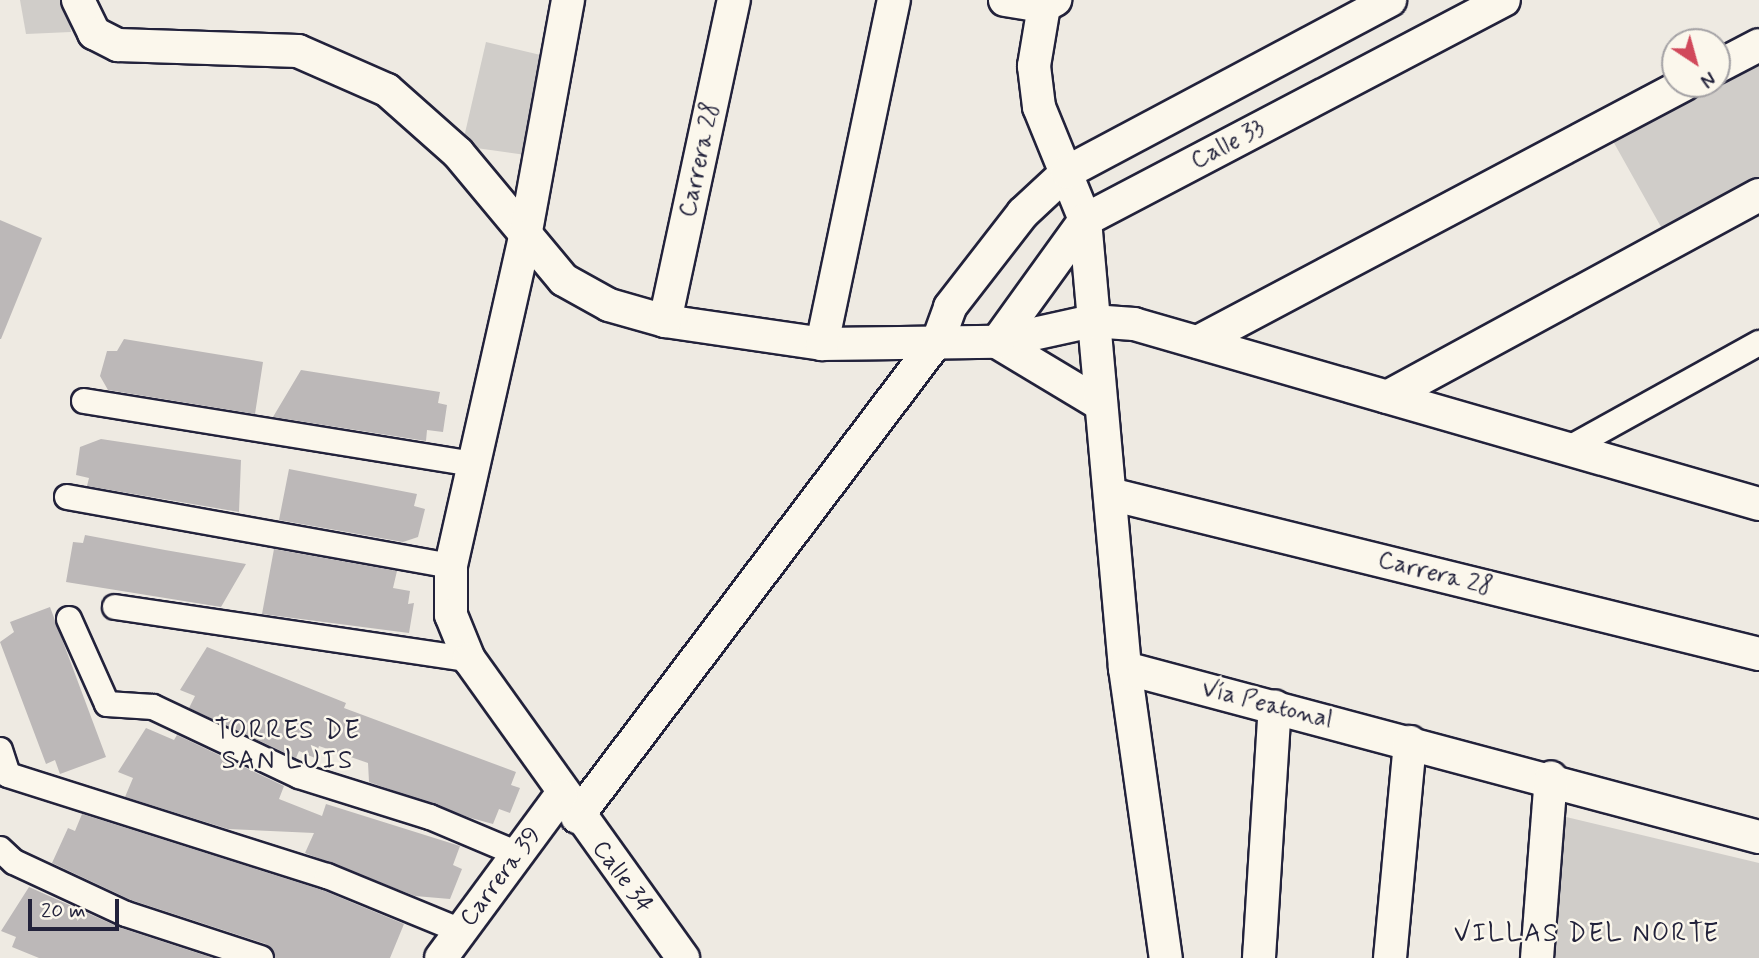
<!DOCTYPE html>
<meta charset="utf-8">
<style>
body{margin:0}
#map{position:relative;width:1759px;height:958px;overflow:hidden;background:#eeeae2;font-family:Mynerve,sans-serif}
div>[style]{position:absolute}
.green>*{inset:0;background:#d0cdc9}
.building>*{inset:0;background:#bcb8b8}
.roads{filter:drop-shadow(2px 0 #22223b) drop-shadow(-2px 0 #22223b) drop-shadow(0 2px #22223b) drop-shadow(0 -2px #22223b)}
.pedestrian>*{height:24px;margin:-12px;padding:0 12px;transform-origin:12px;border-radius:12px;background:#fbf7ec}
.minor>*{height:32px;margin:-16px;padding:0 16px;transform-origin:16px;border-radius:16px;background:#fbf7ec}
span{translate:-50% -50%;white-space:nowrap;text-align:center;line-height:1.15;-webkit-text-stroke:5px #fbf7ec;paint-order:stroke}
.street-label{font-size:24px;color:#22223b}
.neighbourhood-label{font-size:26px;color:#22223b;letter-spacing:2px}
.north{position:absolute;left:1661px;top:28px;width:70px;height:70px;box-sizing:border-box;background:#fbf7ec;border:2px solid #a4a2a5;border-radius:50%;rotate:144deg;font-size:19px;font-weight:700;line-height:28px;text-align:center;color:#22223b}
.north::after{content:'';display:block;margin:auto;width:24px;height:32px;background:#d1495b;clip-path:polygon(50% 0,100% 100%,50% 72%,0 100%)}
.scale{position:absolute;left:28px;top:899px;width:91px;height:32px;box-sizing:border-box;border:4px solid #22223b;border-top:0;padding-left:9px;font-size:21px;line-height:24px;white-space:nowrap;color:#22223b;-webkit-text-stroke:5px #fbf7ec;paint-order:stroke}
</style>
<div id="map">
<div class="green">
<div style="clip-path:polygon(20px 0,67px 0,71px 32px,26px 34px)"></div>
<div style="clip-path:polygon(486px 42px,549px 57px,526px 155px,462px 146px)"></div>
<div style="clip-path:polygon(1759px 55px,1759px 180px,1665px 234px,1609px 134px,1703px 84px,1717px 84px,1717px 77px)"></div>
<div style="clip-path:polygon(1562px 816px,1759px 863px,1759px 958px,1550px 958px)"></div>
</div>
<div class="building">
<div style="clip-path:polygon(0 220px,42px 238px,1px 339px,0 339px)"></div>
<div style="clip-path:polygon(124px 339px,263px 362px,255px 414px,108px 390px,100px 376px,107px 351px,117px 351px)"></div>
<div style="clip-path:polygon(301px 370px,440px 392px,438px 403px,447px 405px,443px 432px,427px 430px,426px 441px,273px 417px)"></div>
<div style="clip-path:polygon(101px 439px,241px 460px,239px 512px,87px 486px,89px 478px,76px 475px,80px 447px)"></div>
<div style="clip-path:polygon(289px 469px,417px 494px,414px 506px,425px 509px,418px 537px,403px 542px,279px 520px)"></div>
<div style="clip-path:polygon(85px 535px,165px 550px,246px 564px,221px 607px,66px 582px,73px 542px,83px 543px)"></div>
<div style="clip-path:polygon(274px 549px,397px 571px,393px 588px,410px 591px,408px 604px,414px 603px,409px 633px,262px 614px)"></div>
<div style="clip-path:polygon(50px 607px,106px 757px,60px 774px,55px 760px,46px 764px,0 642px,14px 632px,10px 622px)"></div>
<div style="clip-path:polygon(207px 647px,346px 703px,344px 708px,516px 772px,511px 785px,520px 788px,510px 813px,499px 809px,493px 824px,471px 818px,369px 782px,368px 763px,319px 746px,315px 758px,299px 751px,296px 758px,189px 708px,195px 696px,180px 690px)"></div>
<div style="clip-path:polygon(146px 728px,174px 740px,177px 735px,284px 786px,279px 799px,322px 816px,326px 804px,460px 846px,453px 865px,462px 869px,450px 899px,415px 896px,305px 853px,314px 833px,228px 829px,125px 797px,133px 778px,118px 772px)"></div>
<div style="clip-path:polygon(82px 814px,322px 890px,404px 924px,390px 958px,275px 958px,266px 944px,131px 900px,52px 863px,68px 828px,75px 831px)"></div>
<div style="clip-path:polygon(29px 887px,121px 928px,213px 958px,39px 958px,12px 947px,16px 937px,1px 931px)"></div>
</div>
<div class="roads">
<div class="pedestrian">
<div style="left:84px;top:401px;width:395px;rotate:9.2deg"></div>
<div style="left:1566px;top:450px;width:221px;rotate:-29deg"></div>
<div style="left:67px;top:497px;width:390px;rotate:10.2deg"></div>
<div style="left:115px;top:607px;width:358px;rotate:8.4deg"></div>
<div style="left:69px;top:619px;width:93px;rotate:65.9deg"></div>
<div style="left:107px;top:704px;width:46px;rotate:3.7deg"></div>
<div style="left:153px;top:707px;width:161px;rotate:25.3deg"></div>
<div style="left:299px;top:776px;width:137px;rotate:17.4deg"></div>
<div style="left:430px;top:817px;width:95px;rotate:22.8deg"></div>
<div style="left:0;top:750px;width:26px;rotate:72deg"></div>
<div style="left:8px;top:775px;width:335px;rotate:17.6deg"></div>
<div style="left:327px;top:876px;width:145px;rotate:22.3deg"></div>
<div style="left:0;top:849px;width:19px;rotate:43deg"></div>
<div style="left:14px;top:862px;width:123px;rotate:24.9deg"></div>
<div style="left:126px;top:914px;width:142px;rotate:18.1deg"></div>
</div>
<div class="minor">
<div style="left:78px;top:0;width:37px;rotate:64deg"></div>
<div style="left:94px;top:33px;width:27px;rotate:27deg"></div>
<div style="left:118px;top:45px;width:180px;rotate:1.9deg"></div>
<div style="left:298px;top:51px;width:97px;rotate:23.7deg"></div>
<div style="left:387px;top:90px;width:95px;rotate:41.6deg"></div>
<div style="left:458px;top:153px;width:165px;rotate:50.2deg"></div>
<div style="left:564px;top:280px;width:51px;rotate:29.1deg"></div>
<div style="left:609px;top:305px;width:58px;rotate:15.9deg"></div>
<div style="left:665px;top:321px;width:159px;rotate:8.3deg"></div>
<div style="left:822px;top:344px;width:175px;rotate:-0.7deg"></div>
<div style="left:997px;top:342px;width:117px;rotate:31deg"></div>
<div style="left:568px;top:0;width:241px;rotate:100.3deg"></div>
<div style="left:525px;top:237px;width:337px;rotate:102.7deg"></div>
<div style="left:451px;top:566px;width:49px;rotate:90deg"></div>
<div style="left:451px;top:615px;width:48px;rotate:67.8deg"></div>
<div style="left:469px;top:659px;width:368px;rotate:54.4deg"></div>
<div style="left:1005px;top:0;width:39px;rotate:9deg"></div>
<div style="left:1044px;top:6px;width:13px;rotate:-29deg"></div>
<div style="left:1045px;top:0;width:67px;rotate:99.5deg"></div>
<div style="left:1034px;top:66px;width:41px;rotate:83deg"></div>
<div style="left:1039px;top:107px;width:122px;rotate:67.8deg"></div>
<div style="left:1085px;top:220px;width:450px;rotate:84.9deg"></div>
<div style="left:1125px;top:668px;width:293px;rotate:82deg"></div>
<div style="left:1717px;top:67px;width:47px;rotate:-27.6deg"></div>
<div style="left:665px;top:321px;width:328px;rotate:-77.9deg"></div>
<div style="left:997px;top:342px;width:97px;rotate:-12.5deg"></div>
<div style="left:1092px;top:321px;width:42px;rotate:4.1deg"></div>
<div style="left:1134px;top:324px;width:650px;rotate:16.07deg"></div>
<div style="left:997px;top:342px;width:150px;rotate:-54.2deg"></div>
<div style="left:1085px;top:220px;width:473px;rotate:-27.7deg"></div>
<div style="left:1198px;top:342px;width:551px;rotate:-27.91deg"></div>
<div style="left:822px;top:344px;width:351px;rotate:-78.2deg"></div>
<div style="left:1387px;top:397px;width:423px;rotate:-28.5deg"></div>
<div style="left:1110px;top:494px;width:668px;rotate:13.85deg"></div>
<div style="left:1125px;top:668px;width:656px;rotate:14.93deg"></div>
<div style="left:577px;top:817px;width:600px;rotate:-52.92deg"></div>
<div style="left:939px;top:338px;width:33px;rotate:-70deg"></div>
<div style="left:950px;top:307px;width:119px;rotate:-52.2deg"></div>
<div style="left:1023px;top:213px;width:60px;rotate:-43deg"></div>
<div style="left:1067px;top:172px;width:366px;rotate:-28deg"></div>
<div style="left:441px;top:958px;width:202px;rotate:-53.6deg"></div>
<div style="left:1259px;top:958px;width:252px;rotate:-86.4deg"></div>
<div style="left:1390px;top:958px;width:217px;rotate:-84.7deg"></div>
<div style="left:1537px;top:958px;width:181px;rotate:-85.6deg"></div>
</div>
</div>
<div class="street-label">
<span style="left:1228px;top:145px;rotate:-28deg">Calle 33</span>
<span style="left:700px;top:160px;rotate:-78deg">Carrera 28</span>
<span style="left:1435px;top:574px;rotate:14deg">Carrera 28</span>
<span style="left:1267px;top:705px;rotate:14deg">Vía Peatonal</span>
<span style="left:501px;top:877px;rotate:-53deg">Carrera 39</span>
<span style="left:622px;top:877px;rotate:53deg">Calle 34</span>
</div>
<div class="neighbourhood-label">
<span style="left:288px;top:747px">TORRES DE<br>SAN LUIS</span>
<span style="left:1587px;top:935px">VILLAS DEL NORTE</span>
</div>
<div class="north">N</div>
<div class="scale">20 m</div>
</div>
